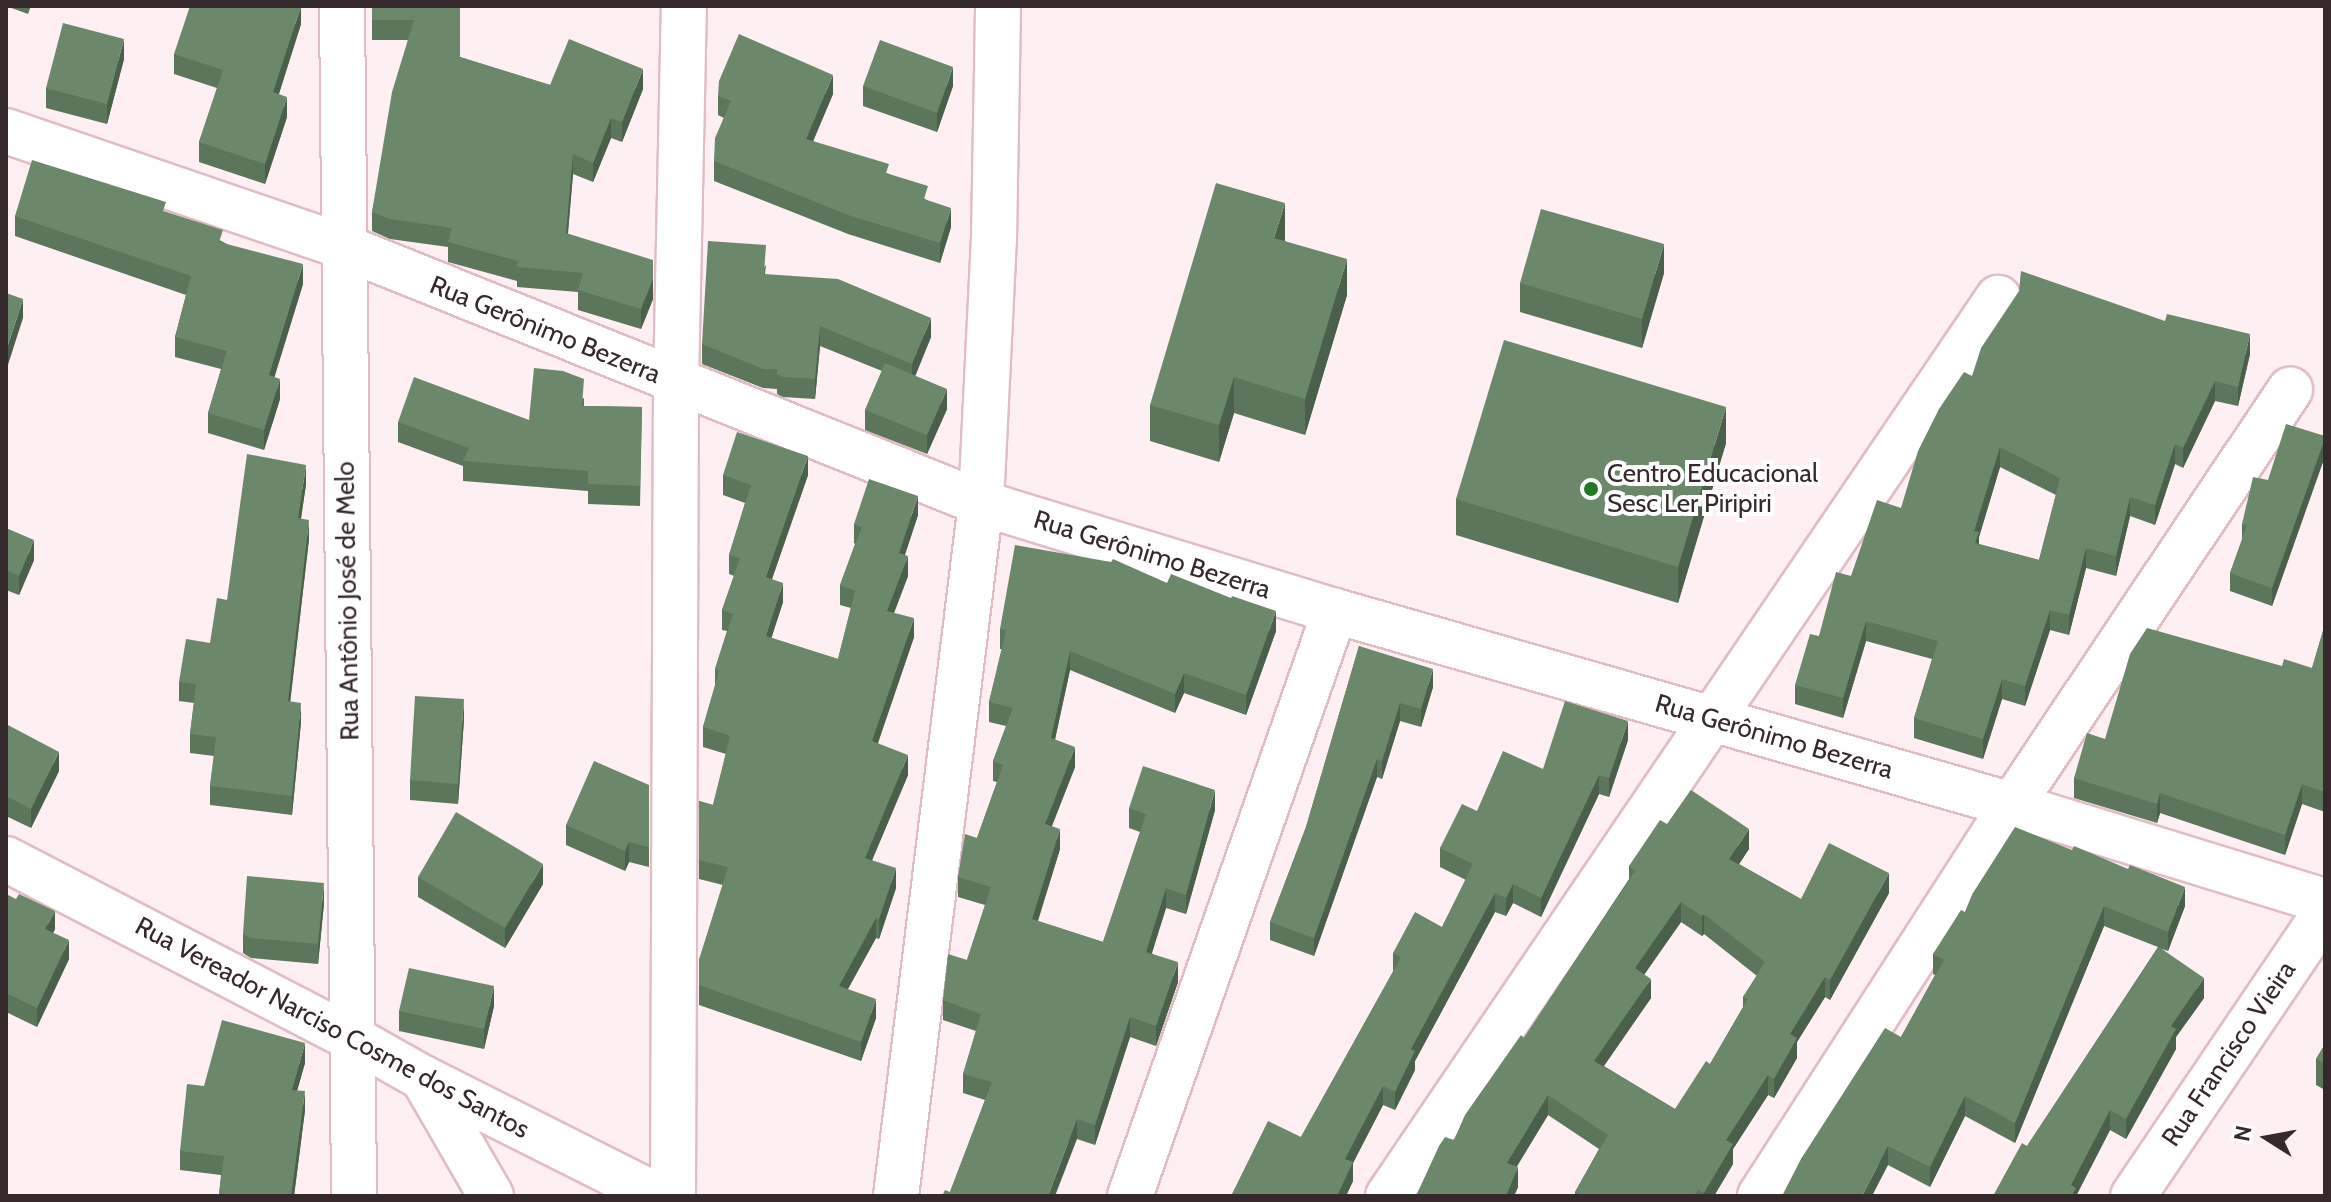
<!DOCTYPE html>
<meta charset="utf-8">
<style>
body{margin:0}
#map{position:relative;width:2331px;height:1202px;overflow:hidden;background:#fdeff2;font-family:Cabin,sans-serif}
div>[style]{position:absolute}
.roads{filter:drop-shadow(2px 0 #e0bdc5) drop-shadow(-2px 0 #e0bdc5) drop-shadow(0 2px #e0bdc5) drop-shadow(0 -2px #e0bdc5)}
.minor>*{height:44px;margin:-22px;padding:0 22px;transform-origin:22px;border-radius:22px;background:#fff}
.wall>*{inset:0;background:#5c765b}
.shaded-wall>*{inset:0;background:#4b604a}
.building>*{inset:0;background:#6b896a}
.dots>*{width:22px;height:22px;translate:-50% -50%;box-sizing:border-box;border:4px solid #fff;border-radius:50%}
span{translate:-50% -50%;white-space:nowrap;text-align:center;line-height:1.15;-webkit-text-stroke:8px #fff;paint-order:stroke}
.street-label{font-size:26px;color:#36292c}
.poi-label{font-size:26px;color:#36292c}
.left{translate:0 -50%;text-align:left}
.frame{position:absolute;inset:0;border:8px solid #36292c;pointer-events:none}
.north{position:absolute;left:2227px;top:1098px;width:80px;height:80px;-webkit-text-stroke:6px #fff;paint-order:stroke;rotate:281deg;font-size:22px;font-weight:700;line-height:32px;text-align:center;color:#36292c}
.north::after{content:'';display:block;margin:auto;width:28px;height:36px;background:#36292c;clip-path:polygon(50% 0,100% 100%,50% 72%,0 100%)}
</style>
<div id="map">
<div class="roads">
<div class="minor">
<div style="left:342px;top:6px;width:1190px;rotate:89.42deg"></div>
<div style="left:6px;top:131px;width:357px;rotate:18.9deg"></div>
<div style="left:344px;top:247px;width:687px;rotate:21.89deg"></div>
<div style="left:981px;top:503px;width:370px;rotate:17deg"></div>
<div style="left:1335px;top:611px;width:704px;rotate:15.99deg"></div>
<div style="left:2012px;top:805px;width:327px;rotate:17.1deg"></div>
<div style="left:6px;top:859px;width:390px;rotate:27.4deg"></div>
<div style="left:352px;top:1038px;width:81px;rotate:29.4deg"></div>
<div style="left:423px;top:1078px;width:263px;rotate:26.7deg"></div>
<div style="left:423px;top:1078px;width:136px;rotate:60deg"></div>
<div style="left:673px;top:1196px;width:813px;rotate:-89.79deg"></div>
<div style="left:676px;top:383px;width:377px;rotate:-88.8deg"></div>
<div style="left:896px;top:1196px;width:698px;rotate:-83.01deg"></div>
<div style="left:981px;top:503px;width:264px;rotate:-87.2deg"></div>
<div style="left:994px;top:239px;width:233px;rotate:-89deg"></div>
<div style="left:1130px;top:1196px;width:620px;rotate:-70.69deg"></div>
<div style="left:1388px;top:1196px;width:1086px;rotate:-55.81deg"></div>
<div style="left:1760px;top:1196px;width:465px;rotate:-57.2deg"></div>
<div style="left:2012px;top:805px;width:500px;rotate:-56.2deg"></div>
<div style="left:2133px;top:1196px;width:343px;rotate:-55.9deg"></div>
</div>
</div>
<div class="wall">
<div style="clip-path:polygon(6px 6px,31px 6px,28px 14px)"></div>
<div style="clip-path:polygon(372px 6px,460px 6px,460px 57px,550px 85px,643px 89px,622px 142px,611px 138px,593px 182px,573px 174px,568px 234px,653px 299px,641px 329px,578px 310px,578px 292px,517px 287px,517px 281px,448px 262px,448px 247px,390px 239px,372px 231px,372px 212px,408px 40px,372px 40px)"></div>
<div style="clip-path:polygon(301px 24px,279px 94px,287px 117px,265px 184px,199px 162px,199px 142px,217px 88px,174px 74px,174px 54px)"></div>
<div style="clip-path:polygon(124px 59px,107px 124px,46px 108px,46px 88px)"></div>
<div style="clip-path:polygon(863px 86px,953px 86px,937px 132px,863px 106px)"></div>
<div style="clip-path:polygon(833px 94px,813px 141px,889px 174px,928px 201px,951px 227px,940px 263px,848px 234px,714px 181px,714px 161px,724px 118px,718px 115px,718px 96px)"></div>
<div style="clip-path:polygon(166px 212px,303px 284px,274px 377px,280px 399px,264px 450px,208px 433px,208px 413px,221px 369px,175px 357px,175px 337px,186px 295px,15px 236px,15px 216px)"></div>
<div style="clip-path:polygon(1285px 240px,1285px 241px,1347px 295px,1305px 435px,1234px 413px,1219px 462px,1150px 441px,1150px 405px)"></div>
<div style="clip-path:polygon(766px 265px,765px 274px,931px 337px,915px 376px,947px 409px,927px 454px,865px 430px,865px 410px,882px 371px,820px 346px,815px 399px,783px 397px,777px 394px,777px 389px,763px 388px,702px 364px,702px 344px)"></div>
<div style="clip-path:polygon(1664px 273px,1642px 348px,1520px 312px,1520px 283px)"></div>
<div style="clip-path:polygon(evenodd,2250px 354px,2238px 406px,2215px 401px,2183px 468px,2175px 464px,2155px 525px,2130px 516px,2116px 576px,2086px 568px,2069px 635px,2050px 630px,2025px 706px,2002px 699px,1983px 759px,1914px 738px,1914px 718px,1932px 659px,1866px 641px,1843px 718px,1795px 704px,1795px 685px,1819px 636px,1851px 576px,1901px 508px,1972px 376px,2250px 354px,2000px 467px,2056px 495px,2039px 560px,1979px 544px,1979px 537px,2000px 467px)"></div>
<div style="clip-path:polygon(584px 398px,584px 406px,642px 407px,640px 506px,588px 504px,588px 491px,463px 481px,463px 466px,398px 442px,398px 422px,529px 420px)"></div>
<div style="clip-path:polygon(2325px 436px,2325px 456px,2272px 606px,2230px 591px,2230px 573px,2242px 540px,2242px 524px)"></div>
<div style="clip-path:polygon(1726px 443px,1678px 603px,1456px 535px,1456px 499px)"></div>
<div style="clip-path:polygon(723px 475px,808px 475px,772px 579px,783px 602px,771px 638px,838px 659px,851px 608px,840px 605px,840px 585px,855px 544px,854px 543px,854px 524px,918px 515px,905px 555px,908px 576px,894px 613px,914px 637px,878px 743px,908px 775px,872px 860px,896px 888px,879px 939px,876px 938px,848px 989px,876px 1018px,861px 1061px,699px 1005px,699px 960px,723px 885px,699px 879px,699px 801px,713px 805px,726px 754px,703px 747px,703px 727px,715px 686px,715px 669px,727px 631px,722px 630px,722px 610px,734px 576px,729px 574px,729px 555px,745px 503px,723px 495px)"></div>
<div style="clip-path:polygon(306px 484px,301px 519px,309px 539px,290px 702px,301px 722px,292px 815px,210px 805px,210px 786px,214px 756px,190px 753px,190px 734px,194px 703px,179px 701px,179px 682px,210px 643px,227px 600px)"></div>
<div style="clip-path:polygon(6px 528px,34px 560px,19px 595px,6px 590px)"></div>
<div style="clip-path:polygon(2325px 624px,2325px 812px,2302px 804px,2285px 855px,2160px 813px,2157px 823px,2074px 798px,2074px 778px,2105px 739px,2282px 666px,2312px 668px)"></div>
<div style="clip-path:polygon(1000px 629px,1276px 631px,1246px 715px,1184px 693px,1175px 713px,1070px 670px,1055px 739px,1075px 767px,1052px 826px,1060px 849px,1038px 921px,1103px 942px,1140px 832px,1129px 828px,1129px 808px,1215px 810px,1186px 914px,1166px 908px,1152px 953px,1178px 982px,1156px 1046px,1130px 1037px,1095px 1145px,1077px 1139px,950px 1192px,985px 1100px,963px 1093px,963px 1074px,976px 1031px,943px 1020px,943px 1000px,967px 960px,985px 905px,958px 897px,958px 877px,977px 838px,997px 782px,993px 781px,993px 761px,1006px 726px,989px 722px,989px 702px,1002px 649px,1000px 649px)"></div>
<div style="clip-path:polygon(1359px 646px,1433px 687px,1421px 727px,1400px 721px,1382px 779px,1377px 777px,1314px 956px,1270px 940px,1270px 922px,1306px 827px)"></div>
<div style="clip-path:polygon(464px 719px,458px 804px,410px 800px,410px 780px)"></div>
<div style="clip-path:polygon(6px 724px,59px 771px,31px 828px,6px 816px)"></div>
<div style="clip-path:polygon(1628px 740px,1609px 797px,1599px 794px,1541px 917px,1513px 903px,1506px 916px,1495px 912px,1415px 1061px,1415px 1070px,1395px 1110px,1383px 1105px,1353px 1163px,1353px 1181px,1346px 1196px,1231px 1196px,1301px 1137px,1393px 972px,1393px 953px,1442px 927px,1466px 880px,1440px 867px,1440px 848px,1477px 811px,1543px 769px)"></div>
<div style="clip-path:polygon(649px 785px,649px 867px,629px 862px,625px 871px,566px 845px,566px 825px)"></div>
<div style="clip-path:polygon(evenodd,1667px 824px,1749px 849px,1739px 864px,1801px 899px,1889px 893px,1830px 1000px,1825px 997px,1797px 1042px,1797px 1058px,1774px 1098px,1768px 1095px,1733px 1149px,1733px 1164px,1714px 1196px,1575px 1196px,1575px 1192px,1599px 1149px,1548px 1115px,1516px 1167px,1518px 1187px,1514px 1196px,1416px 1196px,1524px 1038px,1629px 879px,1629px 866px,1667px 824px,1681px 922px,1702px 936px,1704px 934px,1757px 976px,1743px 997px,1743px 1007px,1710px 1064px,1675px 1109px,1604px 1066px,1651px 998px,1644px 974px,1681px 922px)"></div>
<div style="clip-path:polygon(418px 877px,543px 884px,505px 948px,418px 897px)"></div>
<div style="clip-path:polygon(1973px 893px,2185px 906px,2168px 951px,2162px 949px,2204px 998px,2176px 1037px,2176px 1049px,2126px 1139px,2110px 1130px,2076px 1196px,2027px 1146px,2158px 947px,2104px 926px,2015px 1143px,1965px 1116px,1930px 1187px,1888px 1165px,1801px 1159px,1901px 1037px,1935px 975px,1933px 974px,1933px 954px,1965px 912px)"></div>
<div style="clip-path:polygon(6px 894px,55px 929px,53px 933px,69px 959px,37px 1027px,6px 1012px)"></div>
<div style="clip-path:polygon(324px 903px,318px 964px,251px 958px,243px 953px,243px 934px)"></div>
<div style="clip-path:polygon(494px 1006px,484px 1049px,399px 1031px,399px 1011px)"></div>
<div style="clip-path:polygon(2325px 1044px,2325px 1090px,2316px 1085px,2316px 1059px)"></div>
<div style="clip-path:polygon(305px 1063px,297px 1090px,305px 1110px,294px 1196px,219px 1196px,221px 1175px,180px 1170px,180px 1151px,204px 1086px)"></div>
</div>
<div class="shaded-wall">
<div style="clip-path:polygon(301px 6px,301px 24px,273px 112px,273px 92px)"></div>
<div style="clip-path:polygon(124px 39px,124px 59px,107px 124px,107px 104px)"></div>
<div style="clip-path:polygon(953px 67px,953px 86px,937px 132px,937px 113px)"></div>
<div style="clip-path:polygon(643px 69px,643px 89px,622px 142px,622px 122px)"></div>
<div style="clip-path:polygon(833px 75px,833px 94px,806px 158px,806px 139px)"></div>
<div style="clip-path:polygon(287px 97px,287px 117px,265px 184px,265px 164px)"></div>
<div style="clip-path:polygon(611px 118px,611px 138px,593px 182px,593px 163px)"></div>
<div style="clip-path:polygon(573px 154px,573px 174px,566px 253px,566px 233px)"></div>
<div style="clip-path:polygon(1285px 203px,1285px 240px,1274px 274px,1274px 238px)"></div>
<div style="clip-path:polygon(951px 208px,951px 227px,940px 263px,940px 243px)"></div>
<div style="clip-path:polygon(1664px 244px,1664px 273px,1642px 348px,1642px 319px)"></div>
<div style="clip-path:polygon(1347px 259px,1347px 295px,1305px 435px,1305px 399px)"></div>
<div style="clip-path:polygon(653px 260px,653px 299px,641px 329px,641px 309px)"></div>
<div style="clip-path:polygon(303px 264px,303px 284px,269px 395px,269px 375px)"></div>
<div style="clip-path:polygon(23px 299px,23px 318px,6px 371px,6px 351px)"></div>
<div style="clip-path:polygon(931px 318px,931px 337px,912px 384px,912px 364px)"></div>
<div style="clip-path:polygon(820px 326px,820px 346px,815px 399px,815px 379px)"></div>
<div style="clip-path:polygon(2250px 334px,2250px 354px,2238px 406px,2238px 387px)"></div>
<div style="clip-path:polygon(1234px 377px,1234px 413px,1219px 462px,1219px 425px)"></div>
<div style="clip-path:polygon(280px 379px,280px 399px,264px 450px,264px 430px)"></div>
<div style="clip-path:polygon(2215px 381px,2215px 401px,2183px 468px,2183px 448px)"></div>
<div style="clip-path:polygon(947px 389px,947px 409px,927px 454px,927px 435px)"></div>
<div style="clip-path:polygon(1726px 407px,1726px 443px,1678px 603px,1678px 567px)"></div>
<div style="clip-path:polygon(2325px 438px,2325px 456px,2272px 606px,2272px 588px)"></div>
<div style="clip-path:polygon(2175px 444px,2175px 464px,2155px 525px,2155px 505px)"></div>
<div style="clip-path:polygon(2000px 447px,2000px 467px,1979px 537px,1979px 552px,1975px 548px,1974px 531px)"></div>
<div style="clip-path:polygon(808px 456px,808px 475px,766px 596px,766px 577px)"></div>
<div style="clip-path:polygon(306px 465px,306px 484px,298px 538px,298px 518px)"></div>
<div style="clip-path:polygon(918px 496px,918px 515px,899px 572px,899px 553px)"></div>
<div style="clip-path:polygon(2130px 497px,2130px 516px,2116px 576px,2116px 556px)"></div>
<div style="clip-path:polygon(309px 520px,309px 539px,288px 721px,288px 701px)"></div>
<div style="clip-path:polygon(34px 540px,34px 560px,19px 595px,19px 576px)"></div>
<div style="clip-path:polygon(2086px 548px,2086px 568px,2069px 635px,2069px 615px)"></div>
<div style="clip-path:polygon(908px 556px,908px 576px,887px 631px,887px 611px)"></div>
<div style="clip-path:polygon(783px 583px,783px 602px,766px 655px,766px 636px)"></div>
<div style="clip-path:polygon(2050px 610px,2050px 630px,2025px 706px,2025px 686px)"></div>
<div style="clip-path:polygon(1276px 611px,1276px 631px,1246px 715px,1246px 695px)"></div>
<div style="clip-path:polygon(914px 618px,914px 637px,872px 760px,872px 741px)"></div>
<div style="clip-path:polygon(1866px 621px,1866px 641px,1843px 718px,1843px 698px)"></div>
<div style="clip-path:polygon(1070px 651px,1070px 670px,1051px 758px,1051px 738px)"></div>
<div style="clip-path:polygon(1433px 669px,1433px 687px,1421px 727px,1421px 709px)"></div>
<div style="clip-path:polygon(1184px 673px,1184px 693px,1175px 713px,1175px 694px)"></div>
<div style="clip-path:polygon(2002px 679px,2002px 699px,1983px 759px,1983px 739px)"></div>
<div style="clip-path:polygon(464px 699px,464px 719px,458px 804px,458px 784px)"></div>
<div style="clip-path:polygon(301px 703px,301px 722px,292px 815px,292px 796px)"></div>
<div style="clip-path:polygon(1400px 703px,1400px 721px,1382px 779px,1382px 761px)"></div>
<div style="clip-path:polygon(1628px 721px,1628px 740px,1609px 797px,1609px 778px)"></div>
<div style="clip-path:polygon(1075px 747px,1075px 767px,1045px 843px,1045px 824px)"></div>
<div style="clip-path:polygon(59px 752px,59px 771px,31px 828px,31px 809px)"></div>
<div style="clip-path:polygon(908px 755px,908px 775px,865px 877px,865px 858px)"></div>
<div style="clip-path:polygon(1377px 759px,1377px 777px,1314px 956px,1314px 938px)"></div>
<div style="clip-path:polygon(1599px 775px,1599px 794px,1541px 917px,1541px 898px)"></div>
<div style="clip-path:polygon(2302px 784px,2302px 804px,2285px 855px,2285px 835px)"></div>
<div style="clip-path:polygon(1215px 790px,1215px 810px,1186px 914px,1186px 895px)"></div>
<div style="clip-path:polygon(2160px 793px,2160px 813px,2157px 823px,2157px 804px)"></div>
<div style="clip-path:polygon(1060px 829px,1060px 849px,1032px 939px,1032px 919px)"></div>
<div style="clip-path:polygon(1749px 829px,1749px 849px,1729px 879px,1729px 859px)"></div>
<div style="clip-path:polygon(629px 842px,629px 862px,625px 871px,625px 851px)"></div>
<div style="clip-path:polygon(543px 864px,543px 884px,505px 948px,505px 928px)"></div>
<div style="clip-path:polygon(896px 868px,896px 888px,879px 939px,879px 919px)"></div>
<div style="clip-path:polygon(1889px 873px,1889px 893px,1830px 1000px,1830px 980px)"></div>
<div style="clip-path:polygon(324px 883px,324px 903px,318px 964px,318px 944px)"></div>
<div style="clip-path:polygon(1513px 884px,1513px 903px,1506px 916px,1506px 898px)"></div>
<div style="clip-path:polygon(2185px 887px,2185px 906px,2168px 951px,2168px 932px)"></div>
<div style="clip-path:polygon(1166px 888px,1166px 908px,1146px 971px,1146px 952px)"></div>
<div style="clip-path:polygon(1495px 893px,1495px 912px,1415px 1061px,1415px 1070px,1395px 1110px,1395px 1092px,1411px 1049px)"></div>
<div style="clip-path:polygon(1681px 902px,1681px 922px,1635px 988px,1635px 968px)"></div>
<div style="clip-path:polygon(2104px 906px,2104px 926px,2015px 1143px,2015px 1123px)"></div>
<div style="clip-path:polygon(55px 911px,55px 929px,45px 948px,45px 929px)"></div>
<div style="clip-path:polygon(1704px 914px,1704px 934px,1702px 936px,1702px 916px)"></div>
<div style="clip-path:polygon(876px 918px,876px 938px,839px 1005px,839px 986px)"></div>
<div style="clip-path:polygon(69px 940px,69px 959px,37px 1027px,37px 1008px)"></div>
<div style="clip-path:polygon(1178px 962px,1178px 982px,1156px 1046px,1156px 1026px)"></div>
<div style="clip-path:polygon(1825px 977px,1825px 997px,1797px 1042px,1797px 1058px,1774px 1098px,1774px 1079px,1790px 1034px)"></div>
<div style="clip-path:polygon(2204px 978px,2204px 998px,2176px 1037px,2176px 1049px,2126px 1139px,2126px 1119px,2171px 1026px)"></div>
<div style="clip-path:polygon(1651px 979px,1651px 998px,1594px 1080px,1594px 1061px)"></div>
<div style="clip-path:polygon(494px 986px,494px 1006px,484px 1049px,484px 1029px)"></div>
<div style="clip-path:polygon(876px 999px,876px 1018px,861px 1061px,861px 1042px)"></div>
<div style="clip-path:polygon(1130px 1017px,1130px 1037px,1095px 1145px,1095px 1125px)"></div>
<div style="clip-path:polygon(305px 1043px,305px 1063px,292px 1109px,292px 1090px)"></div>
<div style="clip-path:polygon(1768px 1075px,1768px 1095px,1733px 1149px,1733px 1164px,1714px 1196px,1704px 1196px,1704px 1193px,1726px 1140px)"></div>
<div style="clip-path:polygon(1383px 1086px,1383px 1105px,1353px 1163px,1353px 1181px,1346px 1196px,1337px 1196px,1345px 1159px)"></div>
<div style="clip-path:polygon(305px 1091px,305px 1110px,294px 1196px,291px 1196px)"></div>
<div style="clip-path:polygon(1548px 1095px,1548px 1115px,1507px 1183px,1507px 1163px)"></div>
<div style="clip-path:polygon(1965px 1096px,1965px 1116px,1930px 1187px,1930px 1167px)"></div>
<div style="clip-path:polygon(2110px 1110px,2110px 1130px,2076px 1196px,2071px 1196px,2071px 1185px)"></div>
<div style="clip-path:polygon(1077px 1119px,1077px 1139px,1055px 1196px,1048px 1196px)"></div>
<div style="clip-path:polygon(1888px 1146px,1888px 1165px,1872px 1196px,1862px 1196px)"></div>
<div style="clip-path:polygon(1518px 1167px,1518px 1187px,1514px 1196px,1506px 1196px)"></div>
</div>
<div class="building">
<div style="clip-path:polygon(190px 6px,301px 6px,273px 92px,287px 97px,265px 164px,199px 142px,223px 70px,174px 54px)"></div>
<div style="clip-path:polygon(372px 6px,460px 6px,460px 57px,550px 85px,569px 39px,643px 69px,622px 122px,611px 118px,593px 163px,573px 154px,566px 233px,653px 260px,653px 279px,641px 309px,578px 290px,583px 273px,517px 267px,518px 261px,448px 242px,452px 228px,390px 219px,372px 212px,392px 92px,414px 20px,372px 20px)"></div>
<div style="clip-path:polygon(63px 23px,124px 39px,107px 104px,46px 88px)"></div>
<div style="clip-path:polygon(739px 34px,833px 75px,806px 139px,889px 164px,886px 173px,928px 186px,924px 199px,951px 208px,940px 243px,848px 215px,714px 161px,715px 138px,731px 101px,718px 96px,719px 81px)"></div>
<div style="clip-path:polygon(880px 40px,953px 67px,937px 113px,863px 86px)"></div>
<div style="clip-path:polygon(32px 160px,166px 202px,163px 211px,223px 230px,219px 242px,303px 264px,269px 375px,280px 379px,264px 430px,208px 413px,227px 351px,175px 337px,191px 276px,15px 216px)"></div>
<div style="clip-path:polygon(1216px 183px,1285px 203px,1274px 238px,1347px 259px,1305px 399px,1234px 377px,1219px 425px,1150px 405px)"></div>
<div style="clip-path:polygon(1541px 209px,1664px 244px,1642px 319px,1520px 283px)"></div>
<div style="clip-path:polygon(708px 241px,766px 245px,764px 274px,838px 279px,931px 318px,912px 364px,820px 326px,815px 379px,783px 377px,777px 374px,777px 369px,763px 369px,702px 344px)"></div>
<div style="clip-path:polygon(evenodd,2021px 271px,2165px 321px,2167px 314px,2250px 334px,2238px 387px,2215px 381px,2183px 448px,2175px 444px,2155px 505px,2130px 497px,2116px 556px,2086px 548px,2069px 615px,2050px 610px,2025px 686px,2002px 679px,1983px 739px,1914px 718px,1938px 641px,1866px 621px,1843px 698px,1795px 685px,1810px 634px,1819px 636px,1836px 572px,1851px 576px,1877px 500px,1901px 508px,1918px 451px,1939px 409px,1964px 372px,1972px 376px,1981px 348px,2019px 291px,2021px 271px,2000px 447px,2060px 478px,2039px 560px,1975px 543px,1979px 532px,1974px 531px,2000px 447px)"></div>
<div style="clip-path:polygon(6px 293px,23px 299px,6px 351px)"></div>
<div style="clip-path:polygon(1504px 340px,1726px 407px,1678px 567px,1456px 499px)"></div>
<div style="clip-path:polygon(885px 363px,947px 389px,927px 435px,865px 410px)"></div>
<div style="clip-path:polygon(534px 368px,563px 371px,584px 379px,582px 406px,642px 407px,640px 486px,588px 484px,588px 471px,463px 461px,469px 448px,398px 422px,414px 377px,529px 420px)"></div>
<div style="clip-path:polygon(2286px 424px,2325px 436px,2325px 438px,2272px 588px,2230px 573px,2247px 525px,2242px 524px,2253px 477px,2268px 480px)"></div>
<div style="clip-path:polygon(737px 432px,808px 456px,766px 577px,783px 583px,766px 636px,838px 659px,855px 591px,840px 585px,862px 527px,854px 524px,869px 479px,918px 496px,899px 553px,908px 556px,887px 611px,914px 618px,872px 741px,908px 755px,865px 858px,896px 868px,879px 919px,876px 918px,839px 986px,876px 999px,861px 1042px,699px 985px,699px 960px,728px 867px,699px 860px,699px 801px,713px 805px,730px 736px,703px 727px,719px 671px,715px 669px,733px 614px,722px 610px,740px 558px,729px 555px,751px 485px,723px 475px)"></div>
<div style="clip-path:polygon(247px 454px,306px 465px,298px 518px,309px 520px,288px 701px,301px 703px,292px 796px,210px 786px,216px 737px,190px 734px,196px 684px,179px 682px,186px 639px,210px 643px,217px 598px,227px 600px)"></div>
<div style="clip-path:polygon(6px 528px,34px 540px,19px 576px,6px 570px)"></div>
<div style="clip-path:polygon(1015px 545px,1111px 562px,1113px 559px,1167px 583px,1171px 574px,1231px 598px,1232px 596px,1276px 611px,1246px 695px,1184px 673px,1175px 694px,1070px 651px,1051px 738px,1075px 747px,1045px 824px,1060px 829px,1032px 919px,1103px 942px,1146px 814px,1129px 808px,1143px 766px,1215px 790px,1186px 895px,1166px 888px,1146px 952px,1178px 962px,1156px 1026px,1130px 1017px,1095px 1125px,1077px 1119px,1048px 1196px,942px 1196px,945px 1190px,950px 1192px,992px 1082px,963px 1074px,981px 1014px,943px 1000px,948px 954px,967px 960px,991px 887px,958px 877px,965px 834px,977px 838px,1003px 765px,993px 761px,1013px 708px,989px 702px,1006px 630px,1000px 629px)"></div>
<div style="clip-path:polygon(2325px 624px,2325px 792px,2302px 784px,2285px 835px,2160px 793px,2157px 804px,2074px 778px,2087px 733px,2105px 739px,2130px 654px,2147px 628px,2282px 666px,2284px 659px,2312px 668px)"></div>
<div style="clip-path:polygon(1359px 646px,1433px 669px,1421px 709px,1400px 703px,1382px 761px,1377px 759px,1314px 938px,1270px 922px,1306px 827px)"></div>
<div style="clip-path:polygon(415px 696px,464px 699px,458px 784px,410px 780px)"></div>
<div style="clip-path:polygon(1565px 701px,1628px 721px,1609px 778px,1599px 775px,1541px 898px,1513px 884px,1506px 898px,1495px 893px,1411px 1049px,1415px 1051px,1395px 1092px,1383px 1086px,1345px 1159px,1353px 1162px,1337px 1196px,1231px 1196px,1268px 1121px,1301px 1137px,1401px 957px,1393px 953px,1415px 912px,1442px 927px,1473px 864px,1440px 848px,1462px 804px,1477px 811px,1503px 751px,1543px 769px)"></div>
<div style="clip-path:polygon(6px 724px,59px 752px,31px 809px,6px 796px)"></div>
<div style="clip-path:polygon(594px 761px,649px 785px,649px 847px,629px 842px,625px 851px,566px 825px)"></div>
<div style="clip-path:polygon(evenodd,1691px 790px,1749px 829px,1729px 859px,1801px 899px,1829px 843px,1889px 873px,1830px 980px,1825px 977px,1790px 1034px,1797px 1038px,1774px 1079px,1768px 1075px,1726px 1140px,1733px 1144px,1704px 1193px,1698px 1190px,1694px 1196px,1582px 1196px,1575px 1192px,1608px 1135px,1548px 1095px,1507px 1163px,1518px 1167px,1506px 1196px,1416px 1196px,1439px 1146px,1445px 1137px,1454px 1140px,1465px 1115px,1521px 1035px,1524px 1038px,1635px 871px,1629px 866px,1660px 820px,1667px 824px,1691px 790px,1681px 902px,1702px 916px,1704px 914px,1765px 962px,1743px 997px,1748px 999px,1710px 1064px,1706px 1061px,1675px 1109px,1594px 1061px,1651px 979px,1635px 968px,1681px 902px)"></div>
<div style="clip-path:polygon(456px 812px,543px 864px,505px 928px,418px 877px)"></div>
<div style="clip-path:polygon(2015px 827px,2072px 850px,2074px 846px,2128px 869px,2130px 865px,2185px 887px,2168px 932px,2104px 906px,2015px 1123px,1965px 1096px,1930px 1167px,1888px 1146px,1862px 1196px,1782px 1196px,1801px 1159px,1885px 1028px,1901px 1037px,1944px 960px,1933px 954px,1961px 910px,1965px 912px,1973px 893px)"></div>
<div style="clip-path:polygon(247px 876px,324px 883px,318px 944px,251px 938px,243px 934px)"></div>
<div style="clip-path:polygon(6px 894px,16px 899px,19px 894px,55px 911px,45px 929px,69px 940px,37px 1008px,6px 993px)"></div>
<div style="clip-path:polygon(2159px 947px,2204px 978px,2171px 1026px,2176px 1029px,2126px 1119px,2110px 1110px,2071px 1185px,2076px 1188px,2072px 1196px,1993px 1196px,2022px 1143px,2027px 1146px)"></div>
<div style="clip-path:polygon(409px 968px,494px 986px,484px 1029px,399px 1011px)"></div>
<div style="clip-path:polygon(222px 1020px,305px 1043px,292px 1090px,305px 1091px,291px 1196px,234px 1196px,219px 1193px,224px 1156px,180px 1151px,187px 1084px,204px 1086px)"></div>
<div style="clip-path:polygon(2325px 1044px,2325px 1064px,2316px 1059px)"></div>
</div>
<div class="dots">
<div style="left:1591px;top:489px;background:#217927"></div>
</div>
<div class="street-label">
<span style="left:545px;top:330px;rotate:22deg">Rua Gerônimo Bezerra</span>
<span style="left:1152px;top:555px;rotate:17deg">Rua Gerônimo Bezerra</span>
<span style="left:348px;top:601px;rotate:-91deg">Rua Antônio José de Melo</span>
<span style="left:1774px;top:737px;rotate:16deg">Rua Gerônimo Bezerra</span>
<span style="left:332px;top:1028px;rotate:28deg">Rua Vereador Narciso Cosme dos Santos</span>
<span style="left:2229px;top:1054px;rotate:-56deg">Rua Francisco Vieira</span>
</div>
<div class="poi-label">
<span class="left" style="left:1607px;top:489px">Centro Educacional<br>Sesc Ler Piripiri</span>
</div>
<div class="frame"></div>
<div class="north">N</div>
</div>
